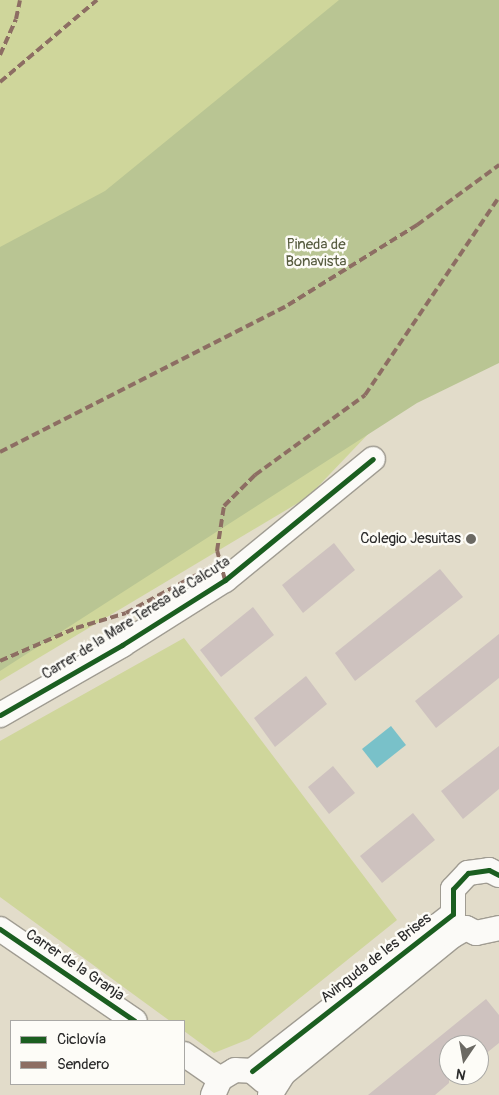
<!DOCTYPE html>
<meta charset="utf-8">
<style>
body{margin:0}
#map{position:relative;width:499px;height:1095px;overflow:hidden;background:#e2dcca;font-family:Pangolin,sans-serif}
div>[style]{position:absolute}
.green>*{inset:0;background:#cfd69b}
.forest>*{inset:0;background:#b9c593}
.water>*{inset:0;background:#79c1c9}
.building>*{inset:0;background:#cec2bf}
.roads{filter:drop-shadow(1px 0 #a09c92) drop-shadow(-1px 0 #a09c92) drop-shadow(0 1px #a09c92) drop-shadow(0 -1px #a09c92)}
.minor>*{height:24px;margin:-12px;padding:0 12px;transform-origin:12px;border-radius:12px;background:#fbfaf7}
.quiet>*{height:4px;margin-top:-2px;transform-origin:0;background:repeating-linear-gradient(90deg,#8d6e63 0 8px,transparent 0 12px)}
.cycleway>*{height:5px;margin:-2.5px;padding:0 2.5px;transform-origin:2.5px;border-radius:2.5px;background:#1b5e20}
.dots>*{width:14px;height:14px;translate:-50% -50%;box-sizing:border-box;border:2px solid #fdfcf7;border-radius:50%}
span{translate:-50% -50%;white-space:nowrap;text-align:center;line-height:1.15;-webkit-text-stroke:5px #fdfcf7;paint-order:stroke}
.park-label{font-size:15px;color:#585d41}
.poi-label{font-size:15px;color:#2b2b2b}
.right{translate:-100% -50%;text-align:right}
.street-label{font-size:15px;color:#2b2b2b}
.legend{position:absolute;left:10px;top:1020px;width:175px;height:65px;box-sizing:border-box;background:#fdfcf7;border:1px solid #a9a8a5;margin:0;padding:6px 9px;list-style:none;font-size:15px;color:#2b2b2b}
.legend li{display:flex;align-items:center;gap:10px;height:25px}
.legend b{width:25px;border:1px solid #a9a8a5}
.north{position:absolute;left:439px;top:1035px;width:50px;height:50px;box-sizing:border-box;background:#fdfcf7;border:1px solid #a9a8a5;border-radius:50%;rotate:192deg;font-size:14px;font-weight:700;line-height:20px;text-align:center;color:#2b2b2b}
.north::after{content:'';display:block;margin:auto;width:18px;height:22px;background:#6b6963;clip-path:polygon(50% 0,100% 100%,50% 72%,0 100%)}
</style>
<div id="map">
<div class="green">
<div style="clip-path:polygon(0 0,499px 0,499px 297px,308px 497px,0 681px)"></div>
<div style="clip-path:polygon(184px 638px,397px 920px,249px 1039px,214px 1053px,184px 1031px,184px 1021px,170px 1021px,0 897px,0 741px)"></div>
</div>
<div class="forest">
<div style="clip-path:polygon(339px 0,499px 0,499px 363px,417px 403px,0 671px,0 247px,105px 191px)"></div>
</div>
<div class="water">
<div style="clip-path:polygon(391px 726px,406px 745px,377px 768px,362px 749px)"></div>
</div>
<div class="building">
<div style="clip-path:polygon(334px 543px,355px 570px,303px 613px,282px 585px)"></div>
<div style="clip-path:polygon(440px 569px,463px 597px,355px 681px,335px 653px)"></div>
<div style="clip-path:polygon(253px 607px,274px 635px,221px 677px,200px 650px)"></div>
<div style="clip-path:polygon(499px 634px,499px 678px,436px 728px,415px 701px)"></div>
<div style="clip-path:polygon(306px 676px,327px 704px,275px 747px,254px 718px)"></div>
<div style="clip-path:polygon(499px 746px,499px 789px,463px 819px,441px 791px)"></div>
<div style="clip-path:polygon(333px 766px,355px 793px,329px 814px,308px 787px)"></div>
<div style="clip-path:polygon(413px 813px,435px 840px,382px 883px,360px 856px)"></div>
<div style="clip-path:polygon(486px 999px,499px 1015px,499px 1043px,479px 1059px,479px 1045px,449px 1045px,449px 1083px,435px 1095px,368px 1095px)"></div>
</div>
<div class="roads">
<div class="minor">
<div style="left:0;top:715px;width:141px;rotate:-29.8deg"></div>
<div style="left:122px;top:645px;width:122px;rotate:-32.3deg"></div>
<div style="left:225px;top:580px;width:191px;rotate:-39.3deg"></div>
<div style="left:0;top:929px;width:163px;rotate:34.3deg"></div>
<div style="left:184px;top:1054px;width:44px;rotate:34.8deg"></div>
<div style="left:252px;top:1071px;width:255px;rotate:-38deg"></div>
<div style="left:453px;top:914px;width:25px;rotate:-90deg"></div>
<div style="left:453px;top:889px;width:22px;rotate:-47deg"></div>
<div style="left:468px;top:873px;width:21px;rotate:-8deg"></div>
<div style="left:489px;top:870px;width:11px;rotate:27deg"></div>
<div style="left:213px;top:1095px;width:17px;rotate:-66deg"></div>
<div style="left:220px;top:1079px;width:17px;rotate:-31deg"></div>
<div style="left:235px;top:1070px;width:17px;rotate:3deg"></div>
<div style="left:252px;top:1071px;width:16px;rotate:40deg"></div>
<div style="left:270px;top:1095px;width:26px;rotate:-58deg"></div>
<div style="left:284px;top:1073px;width:217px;rotate:-39.2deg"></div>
<div style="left:452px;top:936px;width:16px;rotate:-30deg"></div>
<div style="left:466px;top:928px;width:11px;rotate:27deg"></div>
<div style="left:476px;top:933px;width:24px;rotate:-12deg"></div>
</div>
</div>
<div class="quiet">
<div style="left:0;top:55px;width:39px;rotate:-66deg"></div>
<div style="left:16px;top:19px;width:19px;rotate:-78deg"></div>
<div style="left:0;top:82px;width:127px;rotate:-40.2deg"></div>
<div style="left:0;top:452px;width:323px;rotate:-27deg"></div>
<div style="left:288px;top:305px;width:152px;rotate:-31.8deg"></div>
<div style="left:417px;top:225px;width:102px;rotate:-36.2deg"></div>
<div style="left:225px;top:580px;width:30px;rotate:-105deg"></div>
<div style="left:217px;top:551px;width:46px;rotate:-81.2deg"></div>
<div style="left:224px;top:506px;width:44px;rotate:-45deg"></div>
<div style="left:255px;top:475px;width:136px;rotate:-36deg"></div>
<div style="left:365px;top:395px;width:239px;rotate:-55.9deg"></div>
<div style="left:0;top:661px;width:83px;rotate:-23.5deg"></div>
<div style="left:76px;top:628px;width:52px;rotate:-16.7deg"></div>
<div style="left:126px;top:613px;width:107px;rotate:-28.5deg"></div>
</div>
<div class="cycleway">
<div style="left:0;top:715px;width:141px;rotate:-29.8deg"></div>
<div style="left:122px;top:645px;width:122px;rotate:-32.3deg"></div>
<div style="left:225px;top:580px;width:191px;rotate:-39.3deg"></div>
<div style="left:0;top:929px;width:163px;rotate:34.3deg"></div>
<div style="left:252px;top:1071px;width:255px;rotate:-38deg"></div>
<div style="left:453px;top:914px;width:25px;rotate:-90deg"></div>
<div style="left:453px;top:889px;width:22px;rotate:-47deg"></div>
<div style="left:468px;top:873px;width:21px;rotate:-8deg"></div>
<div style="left:489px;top:870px;width:11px;rotate:27deg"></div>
</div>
<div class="dots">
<div style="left:471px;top:539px;background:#6b6963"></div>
</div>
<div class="park-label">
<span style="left:316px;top:253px">Pineda de<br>Bonavista</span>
</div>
<div class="poi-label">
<span class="right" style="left:461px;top:539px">Colegio Jesuitas</span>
</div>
<div class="street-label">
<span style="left:136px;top:618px;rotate:-32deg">Carrer de la Mare Teresa de Calcuta</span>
<span style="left:376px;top:958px;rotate:-38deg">Avinguda de les Brises</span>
<span style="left:75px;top:965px;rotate:34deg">Carrer de la Granja</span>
</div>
<ul class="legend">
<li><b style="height:6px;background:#1b5e20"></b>Ciclovía</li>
<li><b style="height:6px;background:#8d6e63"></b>Sendero</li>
</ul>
<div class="north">N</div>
</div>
